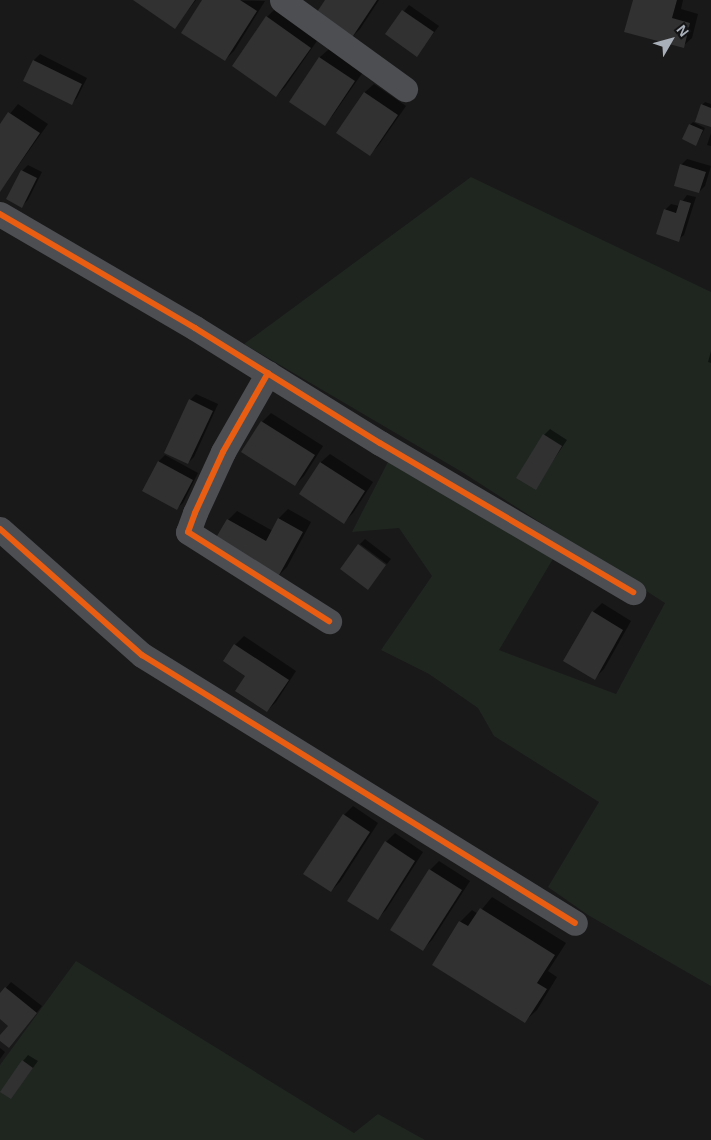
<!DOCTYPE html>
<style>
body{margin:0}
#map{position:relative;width:711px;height:1140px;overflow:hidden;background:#191919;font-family:Helvetica,sans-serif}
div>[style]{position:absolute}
.green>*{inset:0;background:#1f2620}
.shadow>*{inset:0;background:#0007}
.building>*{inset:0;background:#313131}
.minor>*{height:25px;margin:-12.5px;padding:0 12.5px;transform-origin:12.5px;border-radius:12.5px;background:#4d4e52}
.cycleway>*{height:6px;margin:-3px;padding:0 3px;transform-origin:3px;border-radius:3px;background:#e95d12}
span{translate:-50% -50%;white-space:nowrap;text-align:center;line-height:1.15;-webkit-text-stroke:4px #131315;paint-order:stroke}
.north{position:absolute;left:646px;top:15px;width:50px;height:50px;-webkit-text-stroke:4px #131315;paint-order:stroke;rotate:52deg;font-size:14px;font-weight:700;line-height:20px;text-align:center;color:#aab0b9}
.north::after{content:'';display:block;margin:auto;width:18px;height:22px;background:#aab0b9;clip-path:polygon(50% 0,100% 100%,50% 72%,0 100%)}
</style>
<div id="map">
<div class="green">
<div style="clip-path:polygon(471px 177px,711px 292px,711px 986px,588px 915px,548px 887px,599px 802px,494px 736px,478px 708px,429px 674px,381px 650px,432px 576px,399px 528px,352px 532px,391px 456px,557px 552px,499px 650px,616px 694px,665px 603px,462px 472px,244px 344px)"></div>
<div style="clip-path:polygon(76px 961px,354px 1133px,378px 1114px,425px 1140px,0 1140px,0 1065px)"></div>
</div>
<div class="shadow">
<div style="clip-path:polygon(135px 0,196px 0,175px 27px)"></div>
<div style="clip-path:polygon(203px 0,265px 1px,234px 51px,225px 60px)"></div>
<div style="clip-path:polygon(326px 0,379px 0,360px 29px,351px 38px)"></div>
<div style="clip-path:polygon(634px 0,683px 0,681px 9px,698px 14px,692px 38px,683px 46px)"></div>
<div style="clip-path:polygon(409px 5px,439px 26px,417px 55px,386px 34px)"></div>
<div style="clip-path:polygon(276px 8px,319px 38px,285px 87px,276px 96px,234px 66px,267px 17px)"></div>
<div style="clip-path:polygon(329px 49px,363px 72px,333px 115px,325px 124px,291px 101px,320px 57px)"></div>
<div style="clip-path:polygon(40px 54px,87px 78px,77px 98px,71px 104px,24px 80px,34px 60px)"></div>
<div style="clip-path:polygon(374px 84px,406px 106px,378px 146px,370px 154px,337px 133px,365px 92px)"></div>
<div style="clip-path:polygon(705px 102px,711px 104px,711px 126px,702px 105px)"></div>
<div style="clip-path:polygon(18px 104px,48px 124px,0 191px,0 126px)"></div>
<div style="clip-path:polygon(693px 122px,705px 128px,696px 145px,690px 125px)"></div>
<div style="clip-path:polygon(711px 133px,711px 146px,707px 145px)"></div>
<div style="clip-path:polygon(687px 159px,711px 166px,705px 186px,699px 192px,681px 165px)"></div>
<div style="clip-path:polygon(28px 165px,42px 172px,28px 200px,22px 206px,22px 171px)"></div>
<div style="clip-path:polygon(687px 195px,696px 197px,684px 235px,678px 240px,665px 210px,671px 204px,679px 206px)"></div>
<div style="clip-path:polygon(711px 351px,711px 363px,708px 362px)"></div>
<div style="clip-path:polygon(196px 394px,218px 404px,194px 457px,188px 463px,190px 400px)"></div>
<div style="clip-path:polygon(271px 413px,323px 446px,304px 476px,295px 485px,243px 452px,262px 422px)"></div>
<div style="clip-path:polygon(550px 429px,567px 440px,535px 488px,544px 435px)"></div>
<div style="clip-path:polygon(330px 454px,373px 482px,353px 513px,344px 522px,300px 494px,321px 462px)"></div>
<div style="clip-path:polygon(165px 455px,198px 473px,183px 503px,177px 508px,143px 490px,159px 461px)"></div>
<div style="clip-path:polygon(288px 509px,311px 522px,287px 567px,278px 576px,228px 520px,237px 511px,273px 531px,279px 518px)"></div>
<div style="clip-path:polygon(365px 539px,391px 559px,387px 564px,360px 544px)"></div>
<div style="clip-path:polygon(602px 603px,631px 621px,604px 669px,595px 678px,593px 612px)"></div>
<div style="clip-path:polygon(244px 636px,296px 671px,276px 702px,267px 711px,247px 675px,235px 645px)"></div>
<div style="clip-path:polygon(353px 806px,378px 823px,340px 882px,331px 891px,344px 815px)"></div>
<div style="clip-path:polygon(395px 833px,423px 852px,386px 910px,377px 919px,386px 842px)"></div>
<div style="clip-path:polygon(439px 861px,470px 881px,432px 940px,423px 949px,430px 870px)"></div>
<div style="clip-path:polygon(492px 897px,566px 943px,548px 971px,557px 977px,537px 1010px,525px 1021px,434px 965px,460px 922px,472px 910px,478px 914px)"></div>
<div style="clip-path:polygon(11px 982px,42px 1006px,14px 1041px,0 1040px,9px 1025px,0 1018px,0 995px)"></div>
<div style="clip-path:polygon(0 1048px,5px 1052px,0 1059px)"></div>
<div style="clip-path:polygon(28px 1055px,38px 1061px,11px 1098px,23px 1061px)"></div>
</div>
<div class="building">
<div style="clip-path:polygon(133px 0,195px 0,175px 29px)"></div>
<div style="clip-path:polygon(202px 0,240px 0,257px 11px,225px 61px,181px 33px)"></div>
<div style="clip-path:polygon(325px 0,377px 0,351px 39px,315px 15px)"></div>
<div style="clip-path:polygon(633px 0,677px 0,672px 18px,690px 23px,684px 48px,624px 32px)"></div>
<div style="clip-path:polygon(402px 10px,434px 32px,417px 57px,385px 34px)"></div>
<div style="clip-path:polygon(266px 16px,311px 48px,276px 97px,232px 66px)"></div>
<div style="clip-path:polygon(319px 57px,355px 81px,325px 126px,289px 102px)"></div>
<div style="clip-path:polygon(33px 60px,82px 84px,72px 105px,23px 81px)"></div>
<div style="clip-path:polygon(364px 92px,398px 115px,370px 156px,336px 133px)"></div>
<div style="clip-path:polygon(701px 104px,711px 108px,711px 127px,695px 122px)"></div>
<div style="clip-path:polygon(8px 112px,40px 133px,0 192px,0 124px)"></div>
<div style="clip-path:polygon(689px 124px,703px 130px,696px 146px,682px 139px)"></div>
<div style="clip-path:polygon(680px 164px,706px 172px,699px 193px,674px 186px)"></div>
<div style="clip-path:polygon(21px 170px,37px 178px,22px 208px,6px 199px)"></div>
<div style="clip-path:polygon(680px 200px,691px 203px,679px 242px,656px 234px,664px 209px,676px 213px)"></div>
<div style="clip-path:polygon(189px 399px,213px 411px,188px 464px,164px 453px)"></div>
<div style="clip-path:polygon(261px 421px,315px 455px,295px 486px,241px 452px)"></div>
<div style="clip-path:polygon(543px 434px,562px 446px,536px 490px,516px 478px)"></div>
<div style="clip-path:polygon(158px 461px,193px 480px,177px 510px,142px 491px)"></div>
<div style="clip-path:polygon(320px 462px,365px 491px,344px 524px,299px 494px)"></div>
<div style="clip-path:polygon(278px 518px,303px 532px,278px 577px,214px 541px,227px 519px,266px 541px)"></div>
<div style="clip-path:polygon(358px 544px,386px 565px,368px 590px,340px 569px)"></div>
<div style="clip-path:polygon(592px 611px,623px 630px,595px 680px,563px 661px)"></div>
<div style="clip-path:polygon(234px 644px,289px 680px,267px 712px,235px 691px,245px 676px,223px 661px)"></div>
<div style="clip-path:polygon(343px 814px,370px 832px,331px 892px,303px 874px)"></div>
<div style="clip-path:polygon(385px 841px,415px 861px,378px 920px,347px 901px)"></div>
<div style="clip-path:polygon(429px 869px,462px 890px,423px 951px,390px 930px)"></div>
<div style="clip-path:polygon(480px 908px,555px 955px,537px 983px,547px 989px,525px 1023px,432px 965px,459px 921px,468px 926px)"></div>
<div style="clip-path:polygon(5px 987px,37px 1013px,9px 1048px,0 1041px,0 1035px,8px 1026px,0 1019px,0 993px)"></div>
<div style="clip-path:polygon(22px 1060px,33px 1068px,11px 1099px,0 1092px)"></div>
</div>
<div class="minor">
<div style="left:282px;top:0;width:152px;rotate:35.9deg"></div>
<div style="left:0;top:214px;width:226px;rotate:30.3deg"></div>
<div style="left:195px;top:328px;width:218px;rotate:31.9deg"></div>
<div style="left:380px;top:443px;width:294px;rotate:30.5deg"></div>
<div style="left:268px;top:373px;width:91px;rotate:119.7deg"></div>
<div style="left:223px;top:452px;width:67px;rotate:114.7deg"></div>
<div style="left:195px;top:513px;width:20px;rotate:110deg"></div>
<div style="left:188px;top:532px;width:167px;rotate:32.3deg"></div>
<div style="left:0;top:529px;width:190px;rotate:41.6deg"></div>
<div style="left:142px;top:655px;width:509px;rotate:31.75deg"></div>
</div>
<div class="cycleway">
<div style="left:0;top:214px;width:226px;rotate:30.3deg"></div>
<div style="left:195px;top:328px;width:218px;rotate:31.9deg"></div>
<div style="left:380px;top:443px;width:294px;rotate:30.5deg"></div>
<div style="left:268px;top:373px;width:91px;rotate:119.7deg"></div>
<div style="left:223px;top:452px;width:67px;rotate:114.7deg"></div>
<div style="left:195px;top:513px;width:20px;rotate:110deg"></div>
<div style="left:188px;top:532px;width:167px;rotate:32.3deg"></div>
<div style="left:0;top:529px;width:190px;rotate:41.6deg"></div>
<div style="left:142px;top:655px;width:509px;rotate:31.75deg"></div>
</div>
<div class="north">N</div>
</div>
